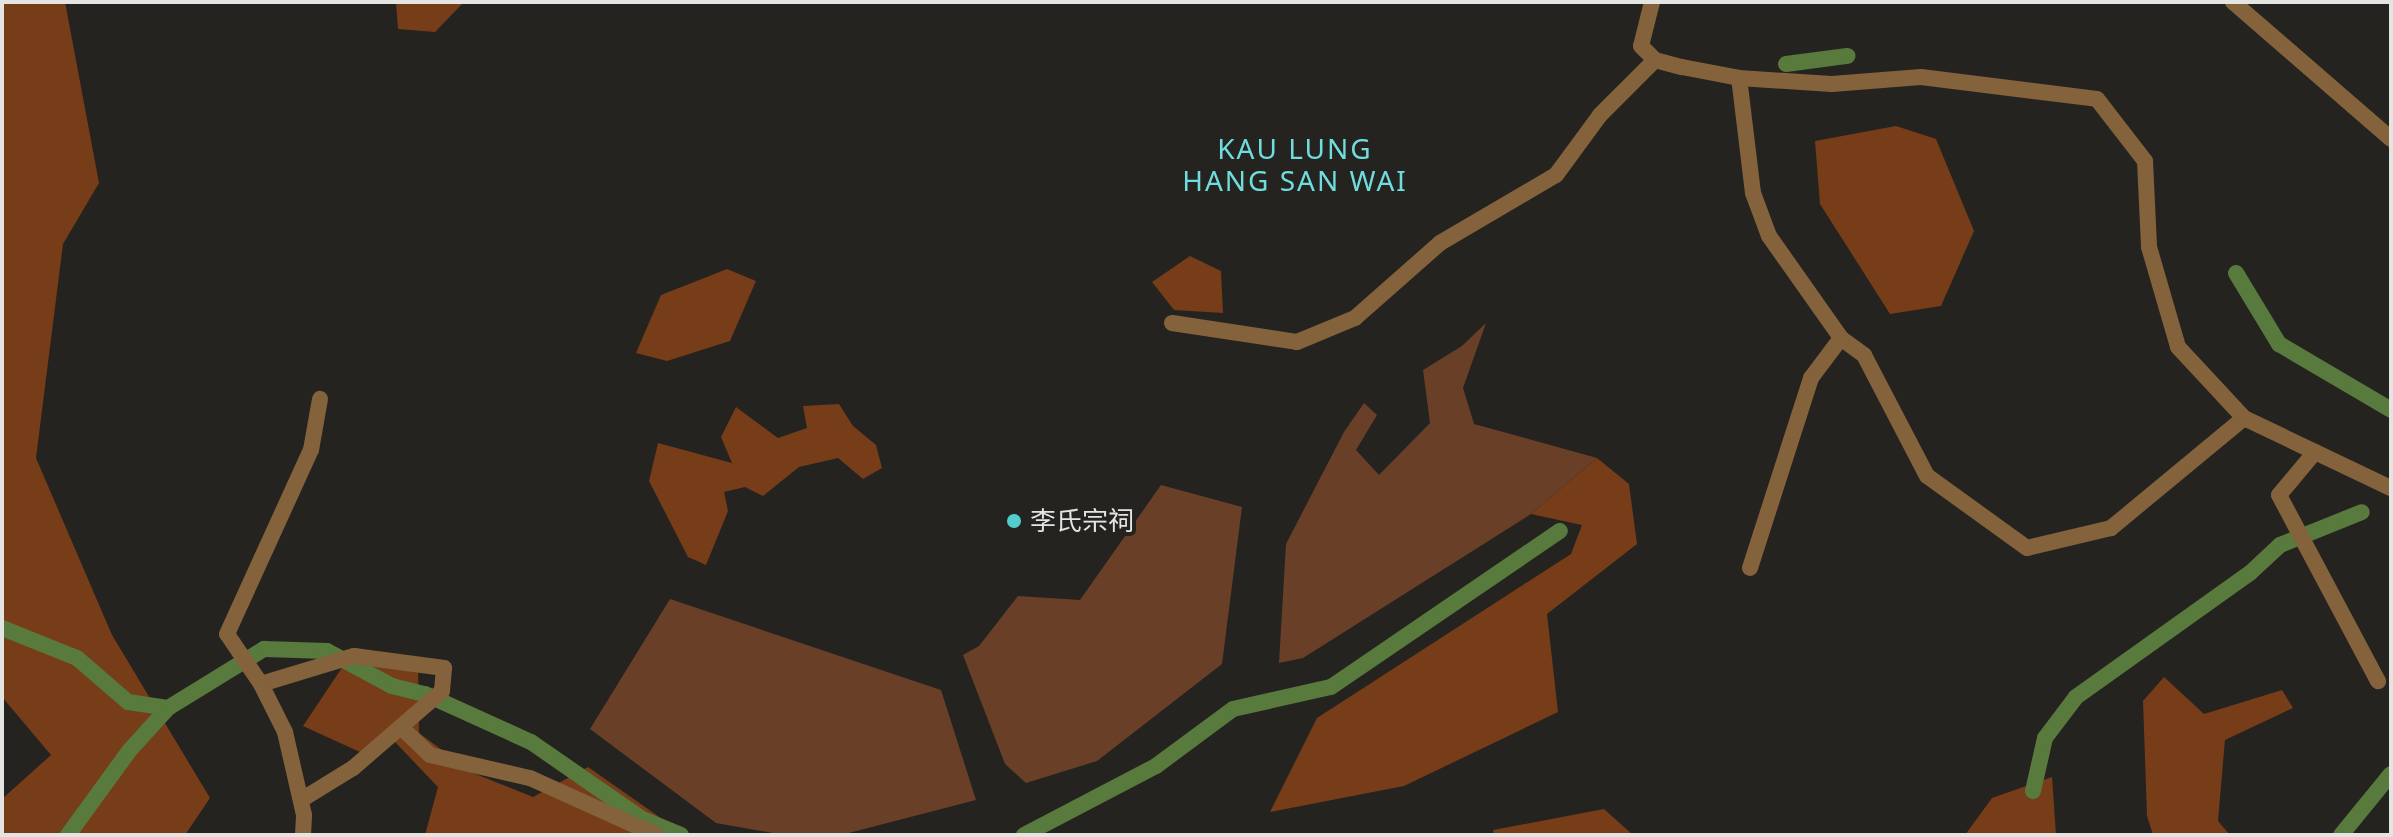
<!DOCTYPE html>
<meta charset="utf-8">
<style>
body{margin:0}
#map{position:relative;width:2393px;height:837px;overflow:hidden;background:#242320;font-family:"Noto Sans","Noto Sans TC",sans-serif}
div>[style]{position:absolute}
.green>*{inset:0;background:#6a3f28}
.forest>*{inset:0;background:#773c18}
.stream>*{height:16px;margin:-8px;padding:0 8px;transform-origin:8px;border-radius:8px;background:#587a3d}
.lane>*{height:16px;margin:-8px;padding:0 8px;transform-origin:8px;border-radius:8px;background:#84623b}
.street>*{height:16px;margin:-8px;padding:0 8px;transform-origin:8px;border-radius:8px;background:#84623b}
.dots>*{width:22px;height:22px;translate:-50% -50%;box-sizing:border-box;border:4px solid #242320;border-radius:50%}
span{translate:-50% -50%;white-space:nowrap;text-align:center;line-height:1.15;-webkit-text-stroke:8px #242320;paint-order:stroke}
.poi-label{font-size:26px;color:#e4e4e2}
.left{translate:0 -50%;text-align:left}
.neighbourhood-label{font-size:28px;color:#70dcdd;letter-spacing:2px}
.frame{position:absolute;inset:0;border:4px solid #e4e4e2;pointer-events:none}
</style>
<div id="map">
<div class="green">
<div style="clip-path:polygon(1486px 323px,1463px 388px,1474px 424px,1597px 458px,1531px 514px,1303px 658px,1279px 663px,1286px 544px,1344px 432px,1364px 403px,1377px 415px,1356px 450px,1379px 475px,1430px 423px,1423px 370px,1462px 346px)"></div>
<div style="clip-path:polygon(1161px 485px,1242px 507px,1222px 664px,1097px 761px,1026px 783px,1005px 764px,963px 655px,979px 646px,1018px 596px,1080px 600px)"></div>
<div style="clip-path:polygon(670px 599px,941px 690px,976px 800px,841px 835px,784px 835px,716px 823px,590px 729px)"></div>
</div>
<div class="forest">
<div style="clip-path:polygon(2px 2px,65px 2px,99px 183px,63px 244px,36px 458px,112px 635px,210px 798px,185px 835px,2px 835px,2px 799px,51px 755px,2px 697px)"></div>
<div style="clip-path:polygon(396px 2px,464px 2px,435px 32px,398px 29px)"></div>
<div style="clip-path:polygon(1896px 126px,1936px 139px,1974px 231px,1941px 306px,1890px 314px,1820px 204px,1815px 141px)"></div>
<div style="clip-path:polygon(1190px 256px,1221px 271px,1223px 313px,1174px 310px,1152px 282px)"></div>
<div style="clip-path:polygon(727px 269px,756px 281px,730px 341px,667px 361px,636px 353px,661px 295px)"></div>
<div style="clip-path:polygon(839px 404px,853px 426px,876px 445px,882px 468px,863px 479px,838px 458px,799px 467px,763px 496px,745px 487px,724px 492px,728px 511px,706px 565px,688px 557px,649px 481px,658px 443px,732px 463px,721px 437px,736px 407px,778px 438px,807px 428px,803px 406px)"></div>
<div style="clip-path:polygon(1597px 458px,1629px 484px,1637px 544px,1547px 614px,1558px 712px,1404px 786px,1270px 812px,1317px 718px,1571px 554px,1582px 525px,1531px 514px)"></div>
<div style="clip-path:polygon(355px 648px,418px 660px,419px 733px,473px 773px,533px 797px,588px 767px,685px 835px,425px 835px,438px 787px,394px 741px,362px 753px,303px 726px)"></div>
<div style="clip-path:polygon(2164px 677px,2204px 714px,2282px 690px,2293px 708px,2225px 740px,2218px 821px,2230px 835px,2153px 835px,2147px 816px,2143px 701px)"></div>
<div style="clip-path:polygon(2052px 777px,2056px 835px,1965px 835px,1992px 798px)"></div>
<div style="clip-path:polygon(1604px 809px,1633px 835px,1494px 835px,1493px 830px)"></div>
</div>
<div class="stream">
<div style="left:1786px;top:64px;width:62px;rotate:-7.5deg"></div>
<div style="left:2236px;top:273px;width:83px;rotate:58.8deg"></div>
<div style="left:2279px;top:344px;width:130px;rotate:30.5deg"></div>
<div style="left:2px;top:628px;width:81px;rotate:21.8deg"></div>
<div style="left:77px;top:658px;width:67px;rotate:40.8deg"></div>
<div style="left:128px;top:702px;width:40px;rotate:8.5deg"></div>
<div style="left:2033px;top:791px;width:54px;rotate:-77.2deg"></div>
<div style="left:2045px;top:738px;width:51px;rotate:-52.9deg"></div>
<div style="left:2076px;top:697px;width:214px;rotate:-35.5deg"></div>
<div style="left:2250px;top:573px;width:41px;rotate:-43deg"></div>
<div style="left:2280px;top:545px;width:88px;rotate:-21.9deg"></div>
<div style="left:68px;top:835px;width:104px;rotate:-54deg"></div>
<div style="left:129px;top:751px;width:58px;rotate:-47.8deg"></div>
<div style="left:168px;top:708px;width:113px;rotate:-31.6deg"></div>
<div style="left:264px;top:649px;width:63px;rotate:1.8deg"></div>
<div style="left:327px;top:651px;width:74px;rotate:28.3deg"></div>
<div style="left:392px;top:686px;width:34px;rotate:14deg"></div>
<div style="left:425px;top:694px;width:116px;rotate:24.4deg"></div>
<div style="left:531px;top:742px;width:135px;rotate:34.7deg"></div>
<div style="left:642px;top:819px;width:42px;rotate:22.3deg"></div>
<div style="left:1024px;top:835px;width:149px;rotate:-27.6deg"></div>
<div style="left:1156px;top:766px;width:96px;rotate:-36.5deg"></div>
<div style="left:1233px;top:709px;width:100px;rotate:-12.7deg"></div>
<div style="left:1331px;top:687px;width:277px;rotate:-34.3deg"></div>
<div style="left:2341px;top:835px;width:79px;rotate:-50.7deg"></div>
</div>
<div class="lane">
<div style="left:1652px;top:2px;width:45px;rotate:104deg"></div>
<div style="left:1641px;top:46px;width:20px;rotate:45deg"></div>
<div style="left:1655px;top:60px;width:28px;rotate:15deg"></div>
<div style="left:1682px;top:67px;width:58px;rotate:10.9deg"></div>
<div style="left:1739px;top:78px;width:93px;rotate:3.7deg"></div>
<div style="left:1832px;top:84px;width:89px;rotate:-4.5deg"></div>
<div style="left:1921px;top:77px;width:177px;rotate:7.1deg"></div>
<div style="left:2097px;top:99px;width:78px;rotate:52.3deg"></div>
<div style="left:2145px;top:161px;width:86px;rotate:87.3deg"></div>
<div style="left:2149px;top:247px;width:104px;rotate:73.8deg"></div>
<div style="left:2178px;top:347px;width:97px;rotate:47.1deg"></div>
<div style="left:2244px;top:418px;width:173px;rotate:140.4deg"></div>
<div style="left:2111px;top:528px;width:86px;rotate:166.6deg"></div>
<div style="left:2027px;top:548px;width:123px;rotate:-144.2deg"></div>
<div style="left:1927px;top:476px;width:136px;rotate:-117.5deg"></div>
<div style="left:1864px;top:355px;width:29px;rotate:-144deg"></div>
<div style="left:1841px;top:338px;width:125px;rotate:-125.2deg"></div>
<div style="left:1769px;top:236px;width:46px;rotate:-110.4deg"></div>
<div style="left:1753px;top:193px;width:116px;rotate:-96.9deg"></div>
<div style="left:2233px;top:2px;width:209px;rotate:40.9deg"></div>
<div style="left:1172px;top:323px;width:126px;rotate:8.6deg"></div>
<div style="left:1297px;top:342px;width:63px;rotate:-22.5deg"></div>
<div style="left:1355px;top:318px;width:113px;rotate:-41.4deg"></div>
<div style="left:1440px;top:243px;width:134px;rotate:-30.4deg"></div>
<div style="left:1556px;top:175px;width:74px;rotate:-53.7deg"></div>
<div style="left:1600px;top:115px;width:78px;rotate:-45deg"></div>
<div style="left:2244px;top:418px;width:163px;rotate:25.5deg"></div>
<div style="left:2315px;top:452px;width:56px;rotate:129.9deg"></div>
<div style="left:2279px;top:495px;width:211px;rotate:62deg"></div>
<div style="left:1750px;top:568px;width:200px;rotate:-72.2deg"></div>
<div style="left:1811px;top:378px;width:50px;rotate:-53.1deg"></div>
<div style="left:261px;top:684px;width:97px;rotate:-16.8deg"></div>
<div style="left:354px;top:656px;width:91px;rotate:7.6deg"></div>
<div style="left:444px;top:668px;width:23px;rotate:95deg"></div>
<div style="left:442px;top:691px;width:118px;rotate:139.1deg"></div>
<div style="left:353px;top:768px;width:61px;rotate:148.4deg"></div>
<div style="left:402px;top:728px;width:39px;rotate:44deg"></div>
<div style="left:430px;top:755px;width:103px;rotate:13deg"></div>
<div style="left:530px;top:778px;width:138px;rotate:24.3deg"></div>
</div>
<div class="street">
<div style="left:303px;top:835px;width:20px;rotate:-87deg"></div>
<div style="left:304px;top:815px;width:85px;rotate:-102.9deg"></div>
<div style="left:285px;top:732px;width:54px;rotate:-116.6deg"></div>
<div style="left:261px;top:684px;width:60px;rotate:-124.2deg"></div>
<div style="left:227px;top:634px;width:202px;rotate:-65.5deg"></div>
<div style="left:311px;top:450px;width:52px;rotate:-80deg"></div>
</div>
<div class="dots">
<div style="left:1014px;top:521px;background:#52cdce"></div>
</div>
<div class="poi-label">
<span class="left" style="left:1030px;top:521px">李氏宗祠</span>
</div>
<div class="neighbourhood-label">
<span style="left:1295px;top:164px">KAU LUNG<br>HANG SAN WAI</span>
</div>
<div class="frame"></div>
</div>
